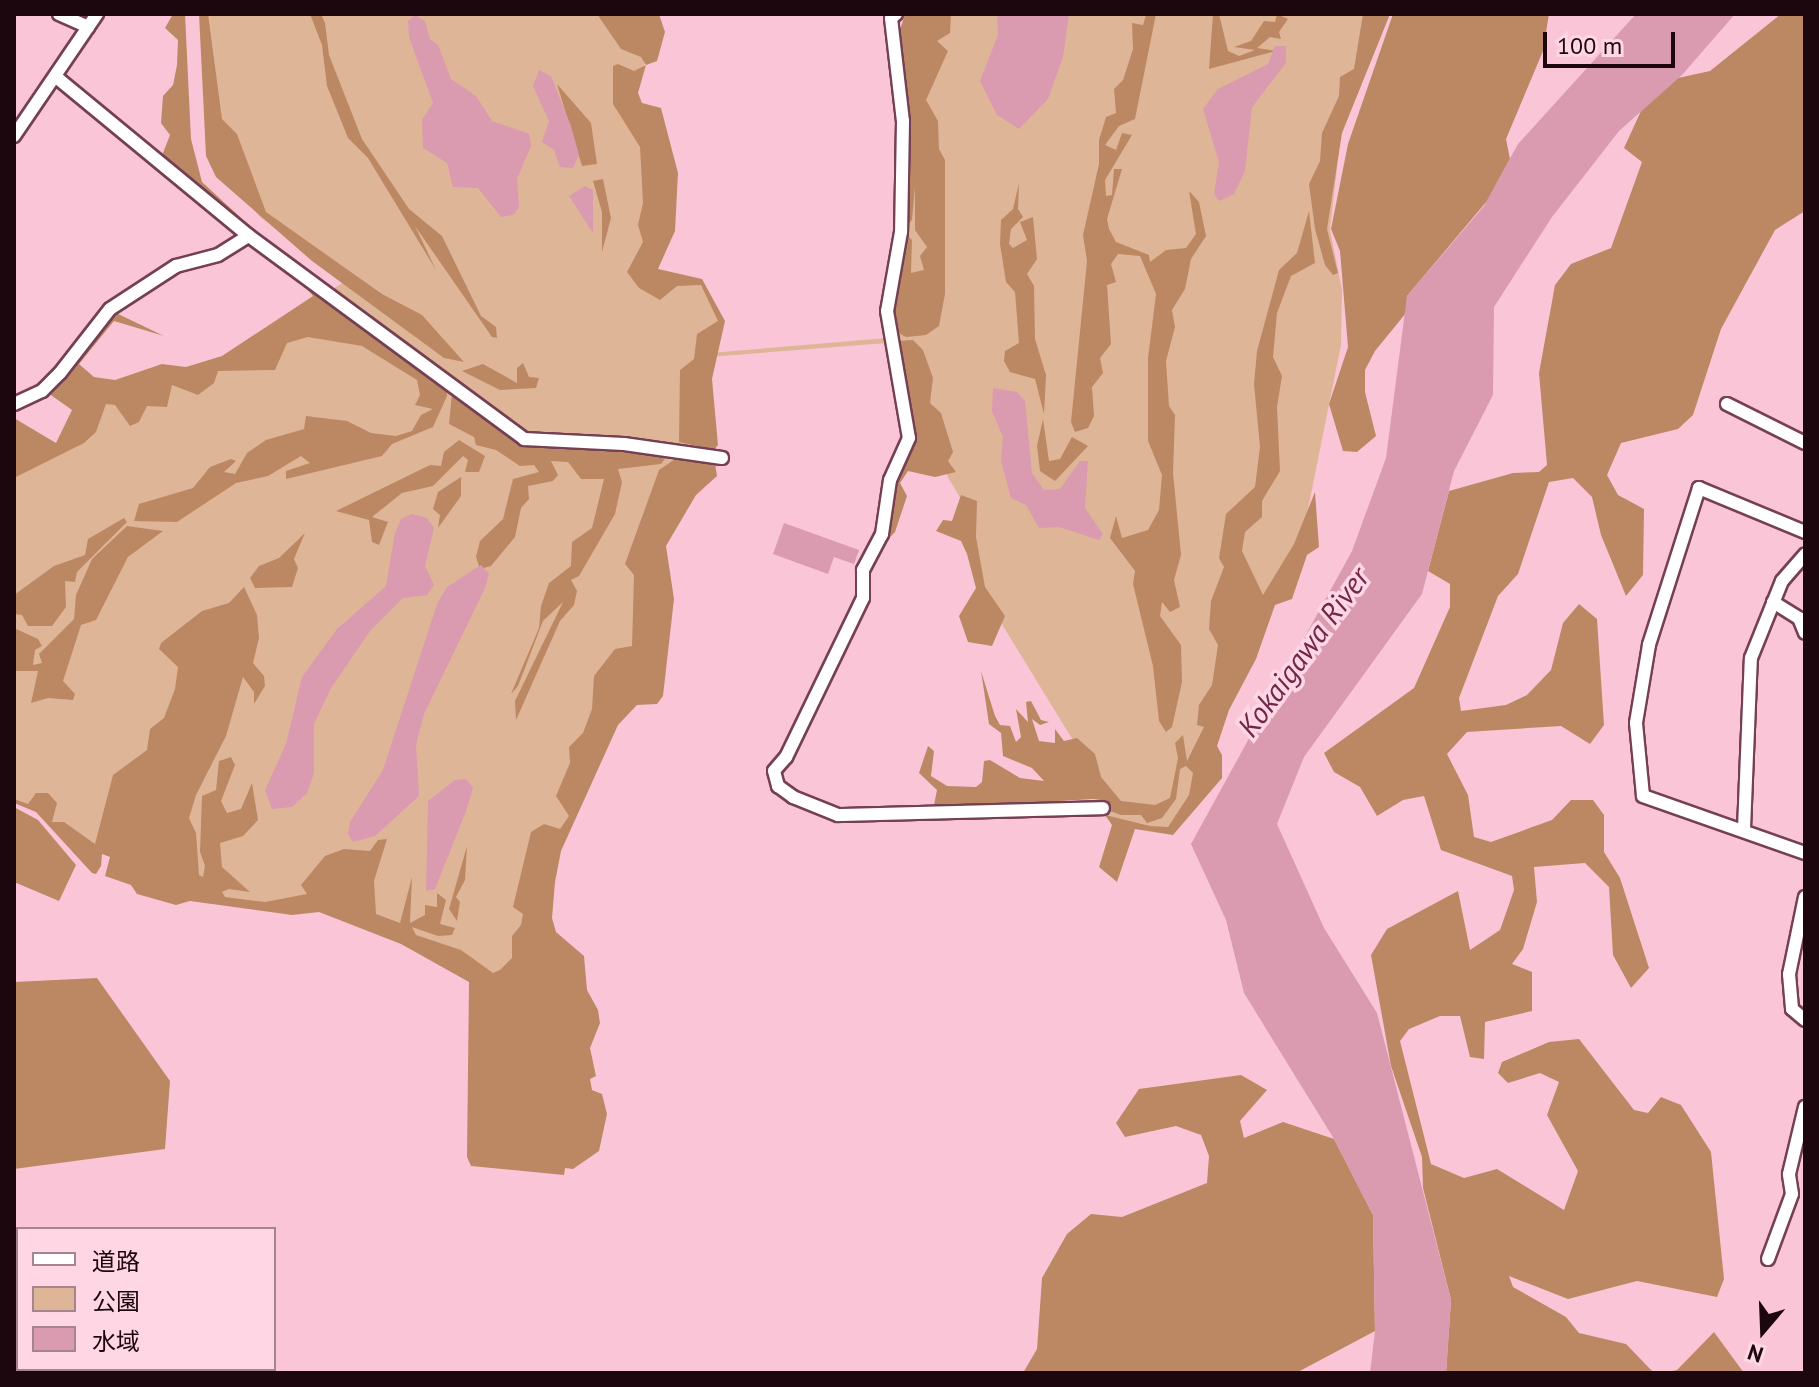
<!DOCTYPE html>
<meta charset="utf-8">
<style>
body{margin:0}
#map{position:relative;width:1819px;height:1387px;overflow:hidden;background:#fac6d7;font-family:"PT Sans","Noto Sans JP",sans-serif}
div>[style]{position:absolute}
.green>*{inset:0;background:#dfb598}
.forest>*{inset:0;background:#bc8863}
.water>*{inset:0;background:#da9ab0}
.roads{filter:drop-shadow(2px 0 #753f54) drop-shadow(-2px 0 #753f54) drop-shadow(0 2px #753f54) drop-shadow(0 -2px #753f54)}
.minor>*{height:12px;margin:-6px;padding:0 6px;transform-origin:6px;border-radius:6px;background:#fff}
span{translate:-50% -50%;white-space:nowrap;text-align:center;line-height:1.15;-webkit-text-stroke:7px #ffd7e4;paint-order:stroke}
.water-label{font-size:30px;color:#732748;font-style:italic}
.frame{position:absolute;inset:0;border:16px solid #1c070f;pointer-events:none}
.legend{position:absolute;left:16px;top:1227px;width:260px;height:144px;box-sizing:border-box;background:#ffd7e4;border:2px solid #a4848f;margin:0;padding:10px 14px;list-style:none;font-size:24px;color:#1c070f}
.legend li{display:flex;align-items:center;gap:16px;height:40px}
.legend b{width:40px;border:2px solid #a4848f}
.north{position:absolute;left:1723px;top:1291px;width:80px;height:80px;-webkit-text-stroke:6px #ffd7e4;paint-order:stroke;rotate:199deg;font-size:22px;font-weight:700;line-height:32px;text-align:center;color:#1c070f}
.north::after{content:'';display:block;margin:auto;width:28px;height:36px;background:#1c070f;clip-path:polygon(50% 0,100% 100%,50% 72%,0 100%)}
.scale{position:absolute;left:1543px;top:32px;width:132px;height:36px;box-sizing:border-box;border:4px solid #1c070f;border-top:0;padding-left:10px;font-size:24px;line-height:28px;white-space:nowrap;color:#1c070f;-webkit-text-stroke:6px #ffd7e4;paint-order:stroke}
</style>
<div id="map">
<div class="green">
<div style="clip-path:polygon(202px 14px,636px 14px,652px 55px,638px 73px,633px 95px,666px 181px,656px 269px,662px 275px,703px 284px,720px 321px,710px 353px,899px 337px,895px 306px,906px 262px,913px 129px,902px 37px,923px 14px,1390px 14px,1341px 132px,1330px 230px,1342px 290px,1341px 345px,1307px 514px,1294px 555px,1260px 608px,1195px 795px,1172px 833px,1107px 818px,1109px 799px,987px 600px,962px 501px,918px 426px,900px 342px,696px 358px,692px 464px,645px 563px,648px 657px,559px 850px,530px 1000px,321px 904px,256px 907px,182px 891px,144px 853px,70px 847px,37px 811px,14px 801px,14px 422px,59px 448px,103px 393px,208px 368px,344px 282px,259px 216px,212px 155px)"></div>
</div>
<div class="forest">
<div style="clip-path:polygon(173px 14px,185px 14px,191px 139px,202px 182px,278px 252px,161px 158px,170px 135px,161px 123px,163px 96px,173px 85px,177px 65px,178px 40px,165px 28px)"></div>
<div style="clip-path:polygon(199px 14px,208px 14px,222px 119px,237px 134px,266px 212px,382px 294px,422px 315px,464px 362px,444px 358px,312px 261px,216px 177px,206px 156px)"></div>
<div style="clip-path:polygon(310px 14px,321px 14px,325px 23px,329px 55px,362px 139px,409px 209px,442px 236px,481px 316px,496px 327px,497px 338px,492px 337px,415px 226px,436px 270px,368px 158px,348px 138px,327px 86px,322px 45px)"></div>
<div style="clip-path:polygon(597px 14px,659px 14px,665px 32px,657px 61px,646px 65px,641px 57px,621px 49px)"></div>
<div style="clip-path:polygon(905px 14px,951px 14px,950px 33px,937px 41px,948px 51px,926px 100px,938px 121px,939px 149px,945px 160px,945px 294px,939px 326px,926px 335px,906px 337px,895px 331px,892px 305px,906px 234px,912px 240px,911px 273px,924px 270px,920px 256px,927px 247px,915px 230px,915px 187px,912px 220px,906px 226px,910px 123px,898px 36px)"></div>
<div style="clip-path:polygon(1156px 14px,1135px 119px,1119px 126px,1105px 145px,1116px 150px,1122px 133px,1132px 135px,1105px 180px,1106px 196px,1112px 195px,1114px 169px,1122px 169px,1107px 219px,1109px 229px,1116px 242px,1149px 255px,1150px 262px,1166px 250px,1186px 248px,1196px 234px,1189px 191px,1199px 202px,1206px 236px,1191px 259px,1185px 289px,1172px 310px,1175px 327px,1166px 361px,1169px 406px,1175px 415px,1173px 473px,1181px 555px,1174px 580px,1180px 607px,1170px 612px,1162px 602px,1160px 616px,1181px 645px,1182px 682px,1172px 727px,1166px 732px,1159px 721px,1153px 666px,1133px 584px,1135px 571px,1110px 538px,1116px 516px,1122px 538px,1148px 530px,1159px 510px,1162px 475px,1148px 441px,1148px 358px,1156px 294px,1140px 256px,1118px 254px,1111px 264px,1116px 282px,1107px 285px,1111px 344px,1100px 358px,1103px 373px,1092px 387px,1094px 416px,1088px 428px,1075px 432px,1071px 422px,1087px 261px,1083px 235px,1099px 164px,1099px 140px,1106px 117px,1116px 113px,1114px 89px,1123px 80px,1133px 49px,1132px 23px,1143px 25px,1146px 15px)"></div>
<div style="clip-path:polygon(1213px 14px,1219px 14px,1228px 51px,1239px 56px,1255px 50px,1234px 47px,1251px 41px,1264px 21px,1275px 22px,1277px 14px,1288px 19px,1279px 32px,1281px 39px,1270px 37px,1257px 48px,1276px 51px,1209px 69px)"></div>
<div style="clip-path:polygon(1363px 14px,1390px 14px,1342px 133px,1327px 229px,1338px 273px,1333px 275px,1325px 265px,1315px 229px,1309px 184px,1320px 161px,1322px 133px,1339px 96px,1340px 77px,1354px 69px)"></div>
<div style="clip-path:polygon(1393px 14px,1549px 14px,1543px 51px,1506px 139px,1510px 159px,1487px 201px,1407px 296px,1406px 313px,1375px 351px,1365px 370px,1365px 392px,1376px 436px,1357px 452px,1343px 451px,1329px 404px,1348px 347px,1340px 251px,1331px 229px,1348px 144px)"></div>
<div style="clip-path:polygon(1781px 14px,1805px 14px,1805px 211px,1775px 230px,1721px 329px,1693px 415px,1678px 429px,1621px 443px,1607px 475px,1618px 495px,1644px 509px,1643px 575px,1626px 596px,1601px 535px,1592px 497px,1573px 478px,1549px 482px,1518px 574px,1498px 596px,1459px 698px,1461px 711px,1506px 705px,1527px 695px,1551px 670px,1563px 623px,1579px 604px,1597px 619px,1604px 725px,1590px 744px,1561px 726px,1467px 732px,1447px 754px,1468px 795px,1474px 837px,1491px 842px,1552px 820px,1571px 800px,1593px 800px,1604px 815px,1604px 852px,1620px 878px,1649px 968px,1631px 988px,1613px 955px,1609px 887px,1585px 863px,1534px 867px,1537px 902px,1523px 949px,1512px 964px,1532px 972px,1532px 1011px,1485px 1022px,1484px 1059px,1470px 1057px,1460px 1016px,1440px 1016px,1409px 1029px,1400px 1041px,1431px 1164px,1464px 1178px,1497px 1169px,1564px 1210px,1578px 1171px,1547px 1115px,1559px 1082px,1540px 1073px,1508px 1083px,1498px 1073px,1502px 1062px,1549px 1042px,1579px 1039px,1634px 1110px,1648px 1113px,1661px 1097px,1681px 1105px,1711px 1152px,1724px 1279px,1717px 1297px,1637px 1281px,1568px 1299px,1509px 1276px,1513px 1287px,1566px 1317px,1579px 1333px,1626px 1344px,1654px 1373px,1446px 1373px,1451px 1300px,1423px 1188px,1422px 1157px,1391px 1066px,1371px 955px,1387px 929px,1458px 891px,1470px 950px,1500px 930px,1514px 890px,1512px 876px,1441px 850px,1424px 796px,1403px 800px,1377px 816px,1360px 787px,1334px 772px,1324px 753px,1414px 688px,1450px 607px,1450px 584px,1428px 571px,1449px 491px,1513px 473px,1539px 472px,1547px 465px,1539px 373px,1555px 285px,1571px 264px,1611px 248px,1642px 162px,1624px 148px,1641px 111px,1678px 78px,1710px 71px)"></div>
<div style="clip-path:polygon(618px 64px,634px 71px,646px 65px,638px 93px,642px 103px,661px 108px,678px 173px,675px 231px,658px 269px,702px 279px,725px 321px,712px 379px,718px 445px,714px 450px,679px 442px,680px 370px,694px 359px,697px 334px,718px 321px,701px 285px,677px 286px,660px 300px,639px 288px,627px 272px,643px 242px,638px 225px,643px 203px,640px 147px,613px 104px,613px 66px)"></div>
<div style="clip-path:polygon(557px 84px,591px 123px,597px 164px,582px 166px)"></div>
<div style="clip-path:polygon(603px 179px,611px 218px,602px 252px,602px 212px,593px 181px)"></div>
<div style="clip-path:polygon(1019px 183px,1018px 209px,1023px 217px,1011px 229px,1009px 244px,1013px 248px,1027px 240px,1020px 222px,1033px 217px,1037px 259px,1027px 274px,1034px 286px,1035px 339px,1046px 375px,1044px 414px,1035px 379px,1010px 372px,1004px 361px,1005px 351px,1019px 343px,1015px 292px,1006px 282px,1000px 244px,1001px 220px,1013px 209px)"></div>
<div style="clip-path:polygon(1309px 211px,1315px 263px,1291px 276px,1277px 313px,1273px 357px,1282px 376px,1277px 407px,1280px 471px,1262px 501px,1262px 517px,1245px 532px,1242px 551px,1263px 595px,1294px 544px,1315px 492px,1319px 547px,1307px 555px,1292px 599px,1275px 605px,1256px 659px,1229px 710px,1217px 746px,1222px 755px,1222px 778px,1173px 835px,1135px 829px,1117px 882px,1099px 867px,1112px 825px,1105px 815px,1150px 826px,1168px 827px,1189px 795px,1193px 773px,1186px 766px,1180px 769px,1176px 799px,1162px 818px,1147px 823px,1141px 815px,1121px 815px,1107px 810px,1108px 801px,1093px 799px,919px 810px,934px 805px,937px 790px,919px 773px,928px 746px,934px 751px,931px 776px,947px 786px,976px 787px,982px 782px,984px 761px,990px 760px,1020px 778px,1044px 781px,1032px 768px,1003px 756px,1001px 733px,989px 724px,981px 671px,995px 716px,1000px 725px,1010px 726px,1016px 742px,1021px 737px,1016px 709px,1028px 722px,1026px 702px,1031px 701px,1041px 720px,1049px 722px,1040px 725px,1032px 719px,1039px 741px,1055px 743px,1055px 729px,1064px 741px,1077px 738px,1095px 754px,1101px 777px,1121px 801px,1155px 805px,1170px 798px,1178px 758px,1175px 743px,1183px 735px,1187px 761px,1204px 727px,1197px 725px,1199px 705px,1212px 685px,1218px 645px,1209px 629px,1211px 601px,1224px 567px,1219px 558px,1226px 514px,1255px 487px,1260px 447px,1254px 384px,1257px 351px,1279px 270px,1297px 253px)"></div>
<div style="clip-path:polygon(295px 260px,447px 373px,447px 396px,433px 427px,392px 444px,382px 456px,286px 479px,286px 471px,310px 463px,301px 456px,268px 476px,236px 483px,177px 522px,134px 521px,139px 504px,193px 488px,210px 467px,231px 459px,236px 461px,224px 472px,235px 474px,247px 453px,266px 440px,304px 429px,306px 416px,347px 421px,371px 433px,396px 436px,412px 431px,421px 415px,433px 409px,415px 405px,420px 395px,417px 380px,362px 346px,308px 337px,287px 343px,275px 370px,218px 371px,214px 383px,198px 395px,172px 385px,167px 407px,147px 406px,139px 422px,130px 426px,115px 405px,106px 404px,96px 432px,84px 443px,14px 478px,14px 418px,56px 443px,72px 410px,48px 393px,114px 312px,164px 336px,114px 321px,79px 364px,94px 377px,115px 380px,162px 364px,186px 367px,222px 356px,313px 296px,298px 278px)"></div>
<div style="clip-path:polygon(913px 340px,923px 350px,933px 378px,930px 403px,941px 413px,953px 452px,948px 461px,956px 472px,935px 477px,908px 471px,900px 483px,907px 496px,895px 532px,878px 550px,891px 525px,894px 482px,913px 442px,898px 341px)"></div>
<div style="clip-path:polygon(523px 363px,529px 377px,539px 378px,536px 388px,500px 390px,462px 371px,483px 364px,517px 383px,517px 368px)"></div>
<div style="clip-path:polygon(452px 394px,524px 444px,667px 456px,661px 464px,618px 469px,622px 482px,615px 514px,579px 576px,571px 580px,577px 591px,574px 605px,560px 621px,516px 720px,515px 701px,563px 602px,543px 621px,518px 686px,511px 694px,539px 628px,541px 606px,549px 583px,571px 566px,572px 542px,592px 528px,604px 479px,581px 479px,568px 462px,551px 461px,558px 475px,553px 481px,528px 486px,529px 499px,521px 508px,515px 537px,491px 566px,480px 569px,476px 557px,480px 541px,503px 519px,513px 479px,539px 472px,534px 465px,520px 466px,496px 450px,476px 445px,474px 437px,449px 424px)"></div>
<div style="clip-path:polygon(1043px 419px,1049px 461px,1060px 459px,1072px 437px,1088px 446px,1055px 481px,1040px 471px,1037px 446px)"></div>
<div style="clip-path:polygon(459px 440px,485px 456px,479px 472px,465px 472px,468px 460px,463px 456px,433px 486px,402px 493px,372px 517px,388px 522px,379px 545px,372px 542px,369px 520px,336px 511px,430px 465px,441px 466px,444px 452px)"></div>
<div style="clip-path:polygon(678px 457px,715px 463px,717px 476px,696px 495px,666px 546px,674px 599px,663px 696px,657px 704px,637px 705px,618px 725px,561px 851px,555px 882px,552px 918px,556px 932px,584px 956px,587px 990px,598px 1010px,600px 1023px,590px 1048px,596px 1076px,590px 1079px,592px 1090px,602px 1094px,607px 1114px,599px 1151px,573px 1169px,565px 1168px,564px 1175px,471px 1166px,467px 1157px,469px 982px,401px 944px,319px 912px,292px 915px,190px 901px,176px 905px,137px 894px,131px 885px,105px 876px,110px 857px,102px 854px,101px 866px,96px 874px,92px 873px,36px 812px,14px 803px,14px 799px,28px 804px,36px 793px,48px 793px,57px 803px,52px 822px,64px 822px,95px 844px,113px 775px,147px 750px,150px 729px,164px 718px,175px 689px,178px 667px,159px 649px,161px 643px,202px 611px,229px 603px,244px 587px,257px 615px,259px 638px,253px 663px,264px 676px,265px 686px,254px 704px,254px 692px,243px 677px,226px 736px,196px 795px,189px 818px,196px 833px,199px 875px,203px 877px,205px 866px,200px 852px,202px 796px,216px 790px,219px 761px,231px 757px,235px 765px,221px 801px,227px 813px,241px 809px,252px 783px,258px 820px,243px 836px,220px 843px,222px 867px,250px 892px,229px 889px,222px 892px,225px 897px,265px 902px,307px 894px,301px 885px,325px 856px,344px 849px,370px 851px,378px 840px,387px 839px,374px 881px,376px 914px,400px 923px,412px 877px,410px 923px,425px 915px,425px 905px,437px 907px,437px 893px,446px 900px,440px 924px,455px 928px,452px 935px,438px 936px,412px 927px,416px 935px,461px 950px,493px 973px,500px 970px,512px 958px,512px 936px,521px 925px,523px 914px,513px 907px,531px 832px,544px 824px,560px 829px,569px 816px,556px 796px,570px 763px,569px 747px,583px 733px,592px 709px,594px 676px,615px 649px,632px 646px,634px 575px,625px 564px,659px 470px)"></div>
<div style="clip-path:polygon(461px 477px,461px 496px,438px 528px,440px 515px,433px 509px,438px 492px)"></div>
<div style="clip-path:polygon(961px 495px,977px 501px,976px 537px,985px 587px,1005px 616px,992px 646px,968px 642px,959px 616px,976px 588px,967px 554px,961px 541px,936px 531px,943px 520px,952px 521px)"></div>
<div style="clip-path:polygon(124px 518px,127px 522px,77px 572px,75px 582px,65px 581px,66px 607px,52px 626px,28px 626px,22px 615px,14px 614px,14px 595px,54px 566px,85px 555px,88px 539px)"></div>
<div style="clip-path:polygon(127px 526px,163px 531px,128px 557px,96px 620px,81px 625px,63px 681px,75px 694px,73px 700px,48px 698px,31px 703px,38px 671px,14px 671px,14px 628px,38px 639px,42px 646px,35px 650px,33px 665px,42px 663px,39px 654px,74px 619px,76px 595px,92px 559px)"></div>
<div style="clip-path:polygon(305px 533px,294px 559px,298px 568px,292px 587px,255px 588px,250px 578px,259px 566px,279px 558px)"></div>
<div style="clip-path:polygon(14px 807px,38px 820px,76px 865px,59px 901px,14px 882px)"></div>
<div style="clip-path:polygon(467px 846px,465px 880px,456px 897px,460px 902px,457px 921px,449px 909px)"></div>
<div style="clip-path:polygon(97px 978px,170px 1081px,165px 1149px,14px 1169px,14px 982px)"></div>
<div style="clip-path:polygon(1241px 1075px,1267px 1090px,1240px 1121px,1244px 1138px,1283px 1122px,1334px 1139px,1373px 1215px,1375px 1331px,1296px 1373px,1023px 1373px,1037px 1349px,1042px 1278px,1067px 1234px,1091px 1214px,1122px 1217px,1207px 1183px,1209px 1156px,1201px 1135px,1176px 1126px,1125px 1137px,1116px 1123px,1139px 1089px)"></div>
<div style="clip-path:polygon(14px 1271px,18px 1369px,256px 1373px,14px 1373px)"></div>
<div style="clip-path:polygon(1714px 1332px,1744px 1373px,1663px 1373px,1677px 1370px)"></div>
</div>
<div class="water">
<div style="clip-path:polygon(997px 14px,1069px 14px,1063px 57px,1048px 99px,1019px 129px,997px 115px,980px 81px,998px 35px)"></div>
<div style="clip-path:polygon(1636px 14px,1735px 14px,1682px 75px,1619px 131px,1552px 217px,1494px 307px,1493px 395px,1454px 471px,1422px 594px,1304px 757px,1277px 824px,1324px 928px,1377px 1013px,1451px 1300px,1446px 1373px,1370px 1373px,1375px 1331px,1373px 1215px,1334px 1139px,1244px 993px,1226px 920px,1191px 844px,1352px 551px,1386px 458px,1407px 296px,1484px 206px,1518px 144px)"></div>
<div style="clip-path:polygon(415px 15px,425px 21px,430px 39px,438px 45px,451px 79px,476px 96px,492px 121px,529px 134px,531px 146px,517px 179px,519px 207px,513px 215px,501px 217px,478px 188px,453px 187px,447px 163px,423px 148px,422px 120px,433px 103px,409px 37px,408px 21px)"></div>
<div style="clip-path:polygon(1275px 46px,1286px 46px,1286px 63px,1252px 107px,1245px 171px,1234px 194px,1219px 201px,1214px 194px,1219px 162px,1203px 109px,1218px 89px,1268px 64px)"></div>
<div style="clip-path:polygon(539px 70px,551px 76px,571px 126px,579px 155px,573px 168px,560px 167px,554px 150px,542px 142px,549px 121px,533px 86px)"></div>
<div style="clip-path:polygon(585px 186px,593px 190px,593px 233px,569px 196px)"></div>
<div style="clip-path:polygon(993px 388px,1017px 392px,1025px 401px,1032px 473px,1044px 490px,1060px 489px,1080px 461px,1088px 461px,1085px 508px,1103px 534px,1099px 540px,1059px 527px,1039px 528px,1026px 505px,1011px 498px,1001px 461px,1003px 437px,992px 411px)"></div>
<div style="clip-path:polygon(412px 514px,427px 518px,434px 528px,425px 566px,434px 585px,427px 595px,403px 598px,370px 631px,331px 688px,314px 724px,314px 773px,307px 793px,292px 807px,272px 809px,265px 790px,286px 744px,302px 677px,337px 629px,386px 586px,395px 533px,401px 519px)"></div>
<div style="clip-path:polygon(784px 523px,859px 550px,854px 564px,834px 557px,828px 574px,773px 554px)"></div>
<div style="clip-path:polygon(481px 565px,489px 573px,485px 588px,424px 714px,416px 745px,419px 796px,375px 836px,353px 842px,348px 834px,350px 822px,383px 770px,437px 604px,447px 587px)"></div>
<div style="clip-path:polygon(466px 779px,473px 788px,466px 811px,435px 889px,426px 891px,428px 801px,455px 780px)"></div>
</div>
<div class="roads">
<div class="minor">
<div style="left:59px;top:14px;width:32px;rotate:24deg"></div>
<div style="left:896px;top:14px;width:6px;rotate:141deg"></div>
<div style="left:891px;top:18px;width:104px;rotate:83.4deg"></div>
<div style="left:903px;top:121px;width:111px;rotate:91deg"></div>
<div style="left:901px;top:232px;width:80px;rotate:100deg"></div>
<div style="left:887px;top:311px;width:129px;rotate:80.2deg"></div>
<div style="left:909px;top:438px;width:46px;rotate:114.3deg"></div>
<div style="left:890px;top:480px;width:55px;rotate:98.4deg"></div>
<div style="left:882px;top:534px;width:41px;rotate:117.8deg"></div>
<div style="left:863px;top:570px;width:28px;rotate:90deg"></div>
<div style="left:863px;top:598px;width:177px;rotate:115.8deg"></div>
<div style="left:786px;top:757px;width:18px;rotate:131deg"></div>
<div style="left:774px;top:771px;width:16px;rotate:75deg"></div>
<div style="left:778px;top:786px;width:19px;rotate:36deg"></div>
<div style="left:793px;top:797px;width:48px;rotate:21.8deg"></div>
<div style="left:838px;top:815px;width:265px;rotate:-1.5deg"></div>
<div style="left:14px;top:136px;width:148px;rotate:-55.8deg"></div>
<div style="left:249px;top:236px;width:342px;rotate:36.4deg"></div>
<div style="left:524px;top:439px;width:100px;rotate:2.9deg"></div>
<div style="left:624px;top:444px;width:99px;rotate:8.1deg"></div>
<div style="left:14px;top:404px;width:31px;rotate:-25deg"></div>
<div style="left:42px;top:391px;width:25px;rotate:-45deg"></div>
<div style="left:60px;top:373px;width:81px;rotate:-52deg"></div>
<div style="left:110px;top:309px;width:79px;rotate:-33.1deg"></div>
<div style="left:176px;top:266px;width:43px;rotate:-14.7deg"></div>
<div style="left:218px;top:255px;width:36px;rotate:-32deg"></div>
<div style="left:249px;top:236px;width:251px;rotate:-140.5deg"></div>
<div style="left:1727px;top:404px;width:87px;rotate:26.6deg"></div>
<div style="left:1805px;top:532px;width:115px;rotate:-157.5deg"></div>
<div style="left:1699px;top:488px;width:165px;rotate:107.7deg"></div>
<div style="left:1649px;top:645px;width:79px;rotate:99.5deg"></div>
<div style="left:1636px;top:723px;width:73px;rotate:84.5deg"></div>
<div style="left:1643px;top:796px;width:172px;rotate:19.4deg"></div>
<div style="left:1773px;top:602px;width:31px;rotate:32deg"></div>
<div style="left:1799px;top:618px;width:16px;rotate:68deg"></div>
<div style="left:1744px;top:829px;width:171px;rotate:-87.7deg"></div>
<div style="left:1751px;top:658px;width:83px;rotate:-68.1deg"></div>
<div style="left:1782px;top:581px;width:35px;rotate:-49deg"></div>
<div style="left:1805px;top:897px;width:79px;rotate:101.7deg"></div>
<div style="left:1789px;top:974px;width:35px;rotate:85deg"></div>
<div style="left:1792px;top:1009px;width:17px;rotate:40deg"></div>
<div style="left:14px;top:1242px;width:4px"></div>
<div style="left:1768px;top:1259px;width:69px;rotate:-69.7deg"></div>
<div style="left:1792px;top:1194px;width:20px;rotate:-99deg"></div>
<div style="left:1789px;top:1174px;width:69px;rotate:-76.6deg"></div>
<div style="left:14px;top:1289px;width:4px"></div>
<div style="left:14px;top:1336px;width:7px;rotate:-56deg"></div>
<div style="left:14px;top:1362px;width:5px;rotate:37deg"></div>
<div style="left:25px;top:1369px;width:8px;rotate:30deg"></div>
<div style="left:50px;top:1373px;width:4px;rotate:-63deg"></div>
<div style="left:105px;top:1373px;width:4px;rotate:-63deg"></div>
<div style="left:162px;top:1373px;width:5px;rotate:-53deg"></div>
</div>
</div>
<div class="water-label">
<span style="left:1303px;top:652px;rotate:-54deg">Kokaigawa River</span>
</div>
<div class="frame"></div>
<ul class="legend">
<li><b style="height:10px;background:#fff"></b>道路</li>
<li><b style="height:22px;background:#dfb598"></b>公園</li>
<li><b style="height:22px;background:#da9ab0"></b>水域</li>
</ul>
<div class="north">N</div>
<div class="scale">100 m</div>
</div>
